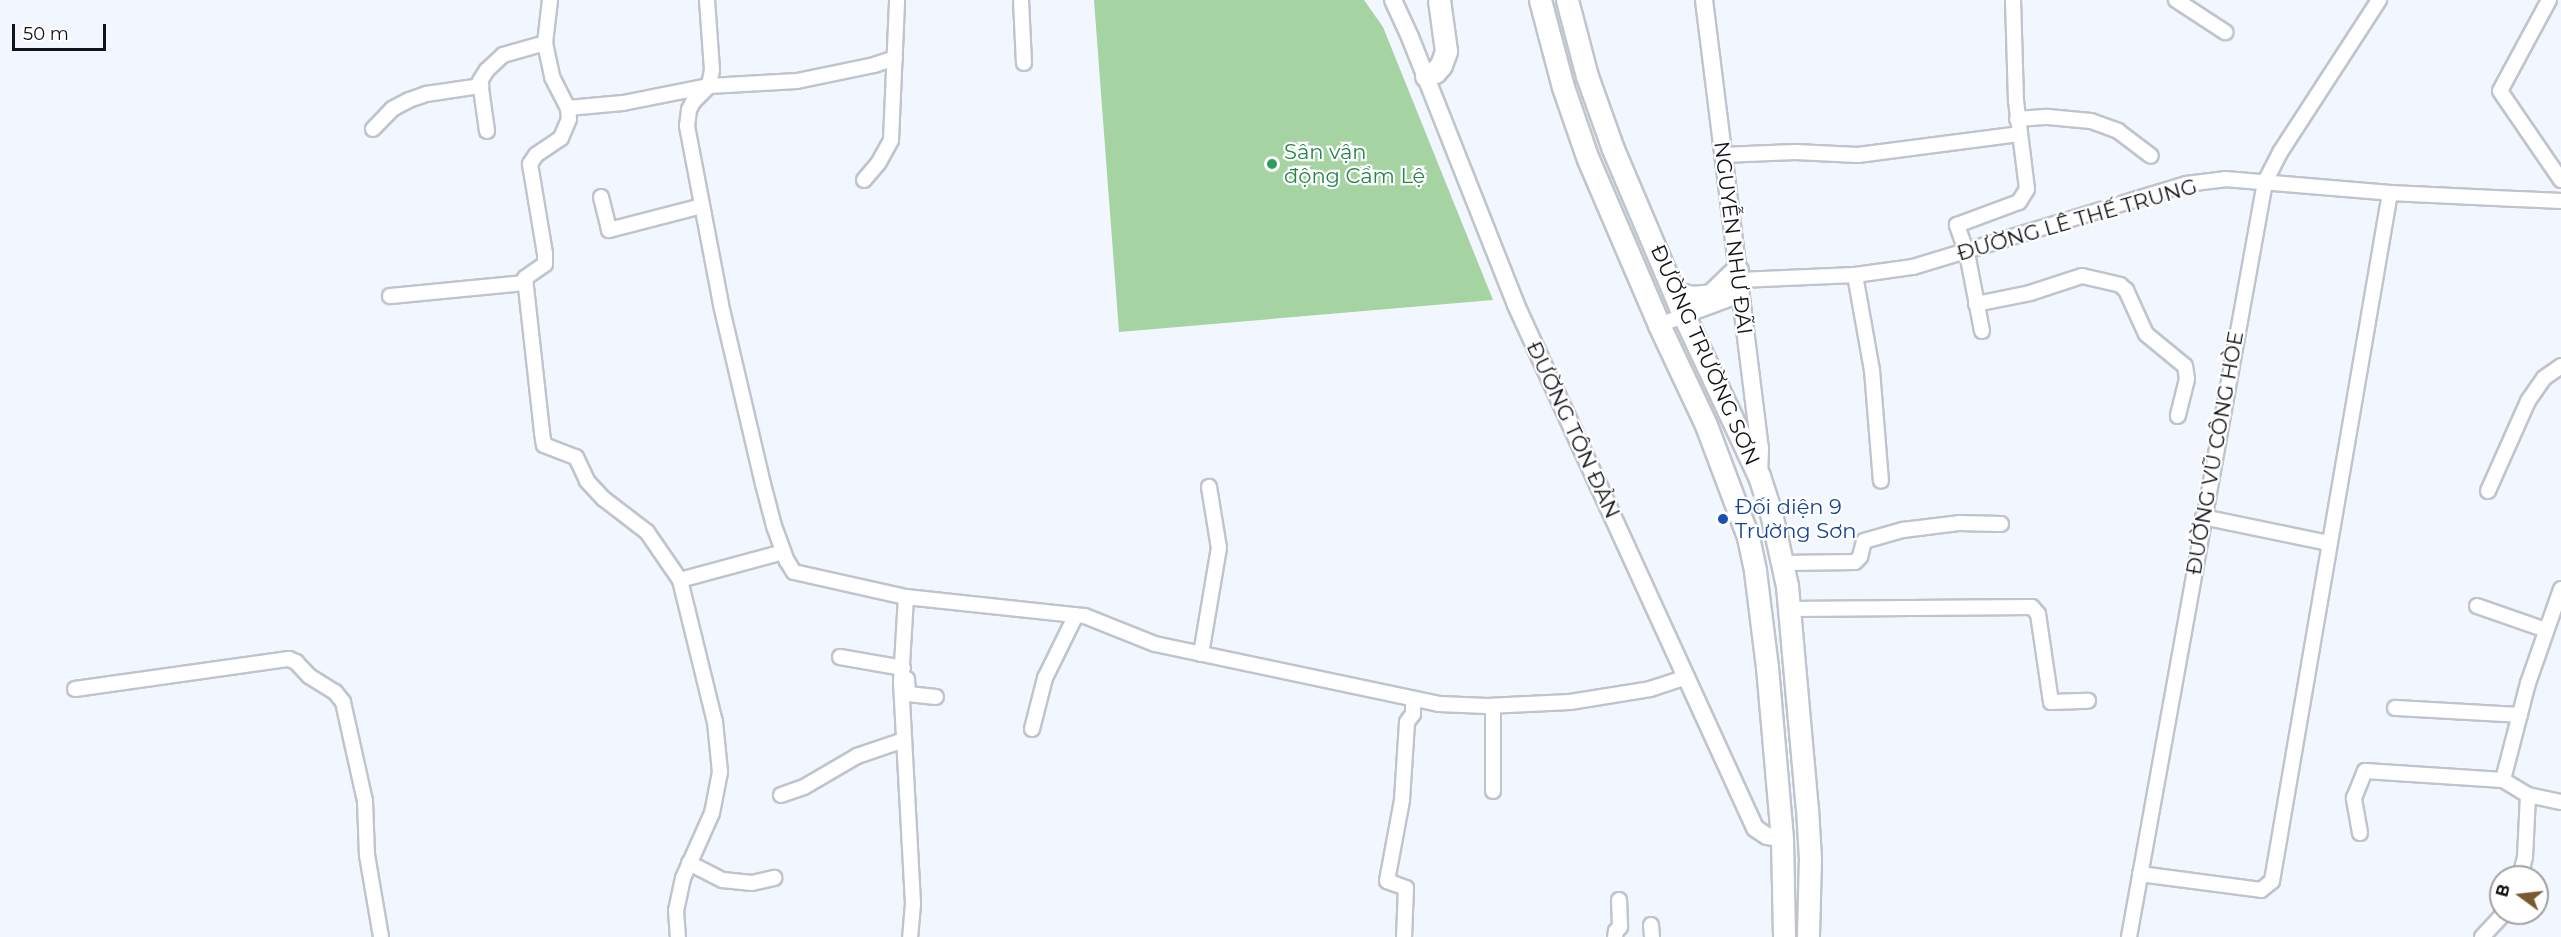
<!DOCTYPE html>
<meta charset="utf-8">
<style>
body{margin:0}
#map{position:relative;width:2561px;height:937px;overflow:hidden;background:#f2f6fe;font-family:Montserrat,sans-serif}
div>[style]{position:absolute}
.green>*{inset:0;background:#a6d3a2}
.roads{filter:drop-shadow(2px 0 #bfc4cd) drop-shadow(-2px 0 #bfc4cd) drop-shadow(0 2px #bfc4cd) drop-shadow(0 -2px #bfc4cd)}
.minor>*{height:14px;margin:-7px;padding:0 7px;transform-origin:7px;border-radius:7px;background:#fff}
.tertiary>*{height:16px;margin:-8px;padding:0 8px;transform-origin:8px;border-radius:8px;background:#fff}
.primary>*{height:21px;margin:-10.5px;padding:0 10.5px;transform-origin:10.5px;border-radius:10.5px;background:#fff}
.trunk>*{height:21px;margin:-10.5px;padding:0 10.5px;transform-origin:10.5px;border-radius:10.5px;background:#fff}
.dots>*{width:16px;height:16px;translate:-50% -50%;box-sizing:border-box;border:3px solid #fff;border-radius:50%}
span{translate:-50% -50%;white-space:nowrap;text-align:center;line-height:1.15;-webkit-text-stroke:4.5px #fff;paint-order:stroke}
.leisure-label{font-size:21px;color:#27864d}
.left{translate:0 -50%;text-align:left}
.street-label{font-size:21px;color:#111316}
.transit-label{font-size:21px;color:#164399}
.north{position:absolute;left:2489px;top:865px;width:60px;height:60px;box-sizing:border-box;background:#fff;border:2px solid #a0a1a2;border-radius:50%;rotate:285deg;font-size:16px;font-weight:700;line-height:24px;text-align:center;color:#111316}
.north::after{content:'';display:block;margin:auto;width:21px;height:27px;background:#7a5830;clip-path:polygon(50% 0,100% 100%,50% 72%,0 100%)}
.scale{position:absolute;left:12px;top:24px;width:94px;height:27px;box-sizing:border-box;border:3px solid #111316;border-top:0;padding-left:8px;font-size:18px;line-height:21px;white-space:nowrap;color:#111316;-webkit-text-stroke:4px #fff;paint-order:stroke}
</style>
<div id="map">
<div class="green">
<div style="clip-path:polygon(1094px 0,1364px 0,1383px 27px,1493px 300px,1119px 332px)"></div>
</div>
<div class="roads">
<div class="minor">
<div style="left:550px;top:0;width:43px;rotate:96.6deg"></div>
<div style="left:545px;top:43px;width:35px;rotate:78deg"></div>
<div style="left:552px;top:77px;width:35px;rotate:63deg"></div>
<div style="left:568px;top:108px;width:11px;rotate:85deg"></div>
<div style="left:569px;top:119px;width:21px;rotate:113deg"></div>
<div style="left:561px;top:138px;width:30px;rotate:146deg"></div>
<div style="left:536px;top:155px;width:11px;rotate:124deg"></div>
<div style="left:530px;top:164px;width:91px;rotate:80.5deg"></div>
<div style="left:545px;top:254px;width:10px;rotate:90deg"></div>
<div style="left:545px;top:264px;width:24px;rotate:145deg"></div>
<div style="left:525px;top:278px;width:156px;rotate:83.7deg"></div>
<div style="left:542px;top:433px;width:12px;rotate:81deg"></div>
<div style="left:544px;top:445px;width:34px;rotate:21deg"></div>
<div style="left:576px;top:457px;width:26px;rotate:65deg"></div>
<div style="left:587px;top:481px;width:25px;rotate:47deg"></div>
<div style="left:604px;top:499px;width:54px;rotate:37.5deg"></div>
<div style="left:647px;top:532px;width:58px;rotate:55.5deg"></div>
<div style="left:680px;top:580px;width:146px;rotate:76.2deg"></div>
<div style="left:715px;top:722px;width:50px;rotate:84.3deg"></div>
<div style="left:720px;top:772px;width:42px;rotate:101deg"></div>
<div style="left:712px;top:813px;width:71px;rotate:114deg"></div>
<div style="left:683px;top:878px;width:33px;rotate:102deg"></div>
<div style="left:676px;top:910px;width:27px;rotate:86deg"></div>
<div style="left:707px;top:0;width:70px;rotate:85.9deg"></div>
<div style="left:712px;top:70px;width:16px;rotate:101deg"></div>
<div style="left:709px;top:86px;width:23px;rotate:135deg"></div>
<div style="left:693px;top:102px;width:9px;rotate:117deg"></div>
<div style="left:689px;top:110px;width:16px;rotate:97deg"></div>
<div style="left:687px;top:126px;width:182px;rotate:79.2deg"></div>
<div style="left:721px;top:305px;width:184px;rotate:76.8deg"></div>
<div style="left:763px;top:484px;width:43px;rotate:75.3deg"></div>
<div style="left:774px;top:526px;width:37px;rotate:70deg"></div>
<div style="left:787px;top:561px;width:13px;rotate:58deg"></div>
<div style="left:794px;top:572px;width:115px;rotate:12.6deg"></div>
<div style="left:906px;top:597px;width:180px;rotate:6.1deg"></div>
<div style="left:1085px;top:616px;width:75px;rotate:21.8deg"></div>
<div style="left:1155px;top:644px;width:290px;rotate:11.9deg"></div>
<div style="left:1439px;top:704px;width:48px;rotate:2.4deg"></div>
<div style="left:1487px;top:706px;width:83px;rotate:-2.8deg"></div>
<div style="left:1570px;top:702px;width:81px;rotate:-9.2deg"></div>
<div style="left:1650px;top:689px;width:39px;rotate:-18deg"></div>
<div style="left:1021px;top:0;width:63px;rotate:87.3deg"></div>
<div style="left:2176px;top:0;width:59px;rotate:33.1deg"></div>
<div style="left:2549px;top:0;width:103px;rotate:118.3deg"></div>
<div style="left:2500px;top:91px;width:108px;rotate:55.6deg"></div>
<div style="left:568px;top:108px;width:55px;rotate:-5.2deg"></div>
<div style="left:623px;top:103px;width:88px;rotate:-11.2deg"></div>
<div style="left:709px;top:86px;width:88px;rotate:-3.3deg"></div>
<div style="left:797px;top:81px;width:79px;rotate:-11.7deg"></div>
<div style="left:874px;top:65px;width:22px;rotate:-18deg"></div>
<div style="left:2017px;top:119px;width:31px;rotate:-4deg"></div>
<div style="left:2048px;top:117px;width:43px;rotate:5.3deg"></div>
<div style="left:2091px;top:121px;width:29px;rotate:20deg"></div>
<div style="left:2118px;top:131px;width:41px;rotate:37.1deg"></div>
<div style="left:373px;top:129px;width:28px;rotate:-46deg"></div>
<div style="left:392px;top:109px;width:19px;rotate:-28deg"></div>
<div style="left:409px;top:100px;width:18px;rotate:-19deg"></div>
<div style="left:426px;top:94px;width:56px;rotate:-8.3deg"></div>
<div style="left:487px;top:131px;width:50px;rotate:-98deg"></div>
<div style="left:480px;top:81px;width:13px;rotate:-58deg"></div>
<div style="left:487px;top:70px;width:22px;rotate:-43deg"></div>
<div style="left:503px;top:55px;width:44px;rotate:-15.9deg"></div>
<div style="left:1722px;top:155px;width:73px;rotate:-2.4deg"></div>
<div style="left:1795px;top:152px;width:63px;rotate:2.7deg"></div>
<div style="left:1858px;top:155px;width:162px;rotate:-7.4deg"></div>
<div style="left:864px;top:180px;width:23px;rotate:-50deg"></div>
<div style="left:879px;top:162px;width:25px;rotate:-61deg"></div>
<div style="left:891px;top:140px;width:140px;rotate:-87.5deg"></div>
<div style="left:601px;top:197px;width:34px;rotate:76deg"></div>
<div style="left:609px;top:230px;width:96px;rotate:-14.5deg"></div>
<div style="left:1855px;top:275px;width:97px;rotate:79.9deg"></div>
<div style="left:1872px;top:370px;width:111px;rotate:85.4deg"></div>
<div style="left:1739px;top:280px;width:116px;rotate:-2.5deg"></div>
<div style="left:1855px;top:275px;width:59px;rotate:-7.9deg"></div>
<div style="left:1913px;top:267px;width:285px;rotate:-16.9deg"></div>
<div style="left:2186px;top:184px;width:39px;rotate:-7deg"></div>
<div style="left:2225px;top:179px;width:166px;rotate:4.8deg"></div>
<div style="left:2390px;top:193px;width:171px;rotate:2.7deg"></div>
<div style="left:390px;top:296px;width:136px;rotate:-5.5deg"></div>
<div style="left:1976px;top:304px;width:55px;rotate:-11.5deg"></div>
<div style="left:2030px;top:293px;width:55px;rotate:-18.1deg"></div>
<div style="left:2082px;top:276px;width:39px;rotate:13deg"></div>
<div style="left:2120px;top:285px;width:8px;rotate:40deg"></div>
<div style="left:2126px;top:290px;width:48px;rotate:65.6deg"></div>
<div style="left:2146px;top:334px;width:50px;rotate:39.4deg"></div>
<div style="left:2185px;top:366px;width:13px;rotate:81deg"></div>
<div style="left:2187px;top:379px;width:38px;rotate:104deg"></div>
<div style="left:1659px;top:325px;width:86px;rotate:-20.3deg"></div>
<div style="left:1982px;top:331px;width:79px;rotate:-100.9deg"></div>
<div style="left:1967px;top:253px;width:30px;rotate:-110deg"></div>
<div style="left:1957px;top:225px;width:66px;rotate:-20.4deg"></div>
<div style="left:2019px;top:202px;width:15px;rotate:-58deg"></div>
<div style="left:2027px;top:189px;width:89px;rotate:-97.1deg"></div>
<div style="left:2016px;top:101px;width:101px;rotate:-91.7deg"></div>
<div style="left:2488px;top:491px;width:98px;rotate:-66deg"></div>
<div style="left:2528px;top:401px;width:28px;rotate:-55deg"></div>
<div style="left:2544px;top:378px;width:21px;rotate:-35deg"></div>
<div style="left:2203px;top:517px;width:128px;rotate:11.7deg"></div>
<div style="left:1783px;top:563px;width:72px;rotate:-0.8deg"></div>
<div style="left:1855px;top:562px;width:7px;rotate:-45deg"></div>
<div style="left:1860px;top:557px;width:16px;rotate:-76deg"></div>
<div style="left:1864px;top:541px;width:41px;rotate:-15.8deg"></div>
<div style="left:1903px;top:530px;width:56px;rotate:-7.1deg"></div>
<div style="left:1959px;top:523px;width:42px;rotate:1.4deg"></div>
<div style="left:680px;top:580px;width:107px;rotate:-15.2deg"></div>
<div style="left:2561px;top:589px;width:100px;rotate:109.3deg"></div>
<div style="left:2528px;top:683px;width:100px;rotate:104.5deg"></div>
<div style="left:2503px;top:780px;width:29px;rotate:31deg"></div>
<div style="left:2528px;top:795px;width:34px;rotate:12deg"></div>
<div style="left:906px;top:597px;width:85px;rotate:93.4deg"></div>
<div style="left:901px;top:682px;width:222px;rotate:86.9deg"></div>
<div style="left:913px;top:904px;width:33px;rotate:95deg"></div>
<div style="left:2477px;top:606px;width:73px;rotate:19.2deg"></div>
<div style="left:1789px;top:609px;width:243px;rotate:-0.5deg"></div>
<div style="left:2032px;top:607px;width:9px;rotate:49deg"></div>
<div style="left:2038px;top:614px;width:89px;rotate:81.6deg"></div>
<div style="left:2051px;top:702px;width:37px;rotate:-2deg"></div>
<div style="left:1201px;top:654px;width:108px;rotate:-80.4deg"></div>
<div style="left:1219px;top:548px;width:62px;rotate:-99.3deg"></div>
<div style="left:840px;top:657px;width:64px;rotate:9.9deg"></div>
<div style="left:907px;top:679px;width:15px;rotate:86deg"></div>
<div style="left:908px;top:694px;width:28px;rotate:6deg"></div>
<div style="left:75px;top:689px;width:216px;rotate:-8deg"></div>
<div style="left:289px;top:659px;width:8px;rotate:23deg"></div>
<div style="left:296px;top:662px;width:19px;rotate:47deg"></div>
<div style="left:309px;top:676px;width:31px;rotate:32deg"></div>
<div style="left:335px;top:692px;width:13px;rotate:51deg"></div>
<div style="left:343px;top:702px;width:101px;rotate:77.5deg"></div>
<div style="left:365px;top:801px;width:54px;rotate:87.9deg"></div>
<div style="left:367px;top:855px;width:83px;rotate:80.3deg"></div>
<div style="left:2395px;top:708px;width:125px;rotate:3.2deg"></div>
<div style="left:1032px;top:729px;width:53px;rotate:-75.7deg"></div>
<div style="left:1045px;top:678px;width:70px;rotate:-63.8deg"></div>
<div style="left:1493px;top:791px;width:85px;rotate:-90deg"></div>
<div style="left:781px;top:795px;width:24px;rotate:-19deg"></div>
<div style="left:804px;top:787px;width:61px;rotate:-30.3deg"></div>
<div style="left:857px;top:756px;width:50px;rotate:-18.8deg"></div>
<div style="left:2360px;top:833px;width:36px;rotate:-100deg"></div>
<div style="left:2354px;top:798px;width:29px;rotate:-68deg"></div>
<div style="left:2365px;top:771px;width:138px;rotate:3.7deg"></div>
<div style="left:689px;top:863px;width:38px;rotate:27deg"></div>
<div style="left:723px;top:880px;width:29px;rotate:6deg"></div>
<div style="left:752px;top:883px;width:23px;rotate:-13deg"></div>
<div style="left:2140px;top:874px;width:122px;rotate:7.5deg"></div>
<div style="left:2261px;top:890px;width:14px;rotate:-39deg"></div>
<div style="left:2272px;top:881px;width:698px;rotate:-80.27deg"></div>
<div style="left:2520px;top:877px;width:21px;rotate:-76deg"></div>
<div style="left:2525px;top:857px;width:62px;rotate:-87.2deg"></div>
<div style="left:1651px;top:925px;width:12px;rotate:85deg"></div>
<div style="left:1404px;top:937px;width:49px;rotate:-87.7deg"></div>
<div style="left:1406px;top:888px;width:20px;rotate:-160deg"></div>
<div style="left:1387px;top:881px;width:82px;rotate:-79.5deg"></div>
<div style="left:1402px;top:800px;width:78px;rotate:-86.3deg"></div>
<div style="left:1407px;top:722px;width:10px;rotate:-53deg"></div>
<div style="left:1413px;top:714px;width:15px;rotate:-90deg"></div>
<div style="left:1615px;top:937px;width:6px;rotate:-81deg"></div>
<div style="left:1616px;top:931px;width:6px;rotate:-45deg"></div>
<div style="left:1620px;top:927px;width:27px;rotate:-92deg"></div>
<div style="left:2129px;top:937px;width:767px;rotate:-79.79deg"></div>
<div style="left:2265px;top:182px;width:35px;rotate:-63deg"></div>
<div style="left:2281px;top:151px;width:180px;rotate:-57deg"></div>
<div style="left:2482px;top:937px;width:33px;rotate:-47deg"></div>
</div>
<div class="tertiary">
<div style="left:1393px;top:0;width:41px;rotate:65.3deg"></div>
<div style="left:1410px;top:37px;width:288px;rotate:68.4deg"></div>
<div style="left:1516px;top:305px;width:575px;rotate:65.44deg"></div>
<div style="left:1755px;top:828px;width:14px;rotate:34deg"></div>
<div style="left:1767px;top:836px;width:15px;rotate:11deg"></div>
<div style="left:1704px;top:0;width:451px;rotate:82.9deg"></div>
<div style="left:1760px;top:448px;width:27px;rotate:92deg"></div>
</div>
<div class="primary">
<div style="left:1675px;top:293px;width:18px;rotate:13deg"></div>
<div style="left:1693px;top:297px;width:18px;rotate:-6deg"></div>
<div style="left:1711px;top:295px;width:36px;rotate:-44deg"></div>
</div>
<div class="trunk">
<div style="left:1540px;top:0;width:90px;rotate:75.2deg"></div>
<div style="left:1563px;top:87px;width:76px;rotate:70.9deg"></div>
<div style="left:1588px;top:159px;width:181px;rotate:66.8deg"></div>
<div style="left:1659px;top:325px;width:110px;rotate:64.8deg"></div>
<div style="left:1706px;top:425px;width:120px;rotate:69.4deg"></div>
<div style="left:1748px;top:537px;width:35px;rotate:78deg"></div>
<div style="left:1755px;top:571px;width:97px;rotate:82.9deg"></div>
<div style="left:1767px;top:667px;width:173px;rotate:85deg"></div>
<div style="left:1782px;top:839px;width:98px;rotate:88.8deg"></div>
<div style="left:1567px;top:0;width:79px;rotate:75.3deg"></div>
<div style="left:1587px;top:76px;width:77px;rotate:70.4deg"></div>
<div style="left:1613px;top:149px;width:181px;rotate:67deg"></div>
<div style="left:1684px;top:316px;width:177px;rotate:64.9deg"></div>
<div style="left:1759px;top:476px;width:39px;rotate:72deg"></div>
<div style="left:1771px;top:513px;width:75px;rotate:77.6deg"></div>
<div style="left:1787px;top:586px;width:223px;rotate:84.9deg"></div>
<div style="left:1807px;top:808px;width:50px;rotate:86.6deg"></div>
<div style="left:1810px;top:858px;width:79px;rotate:91.5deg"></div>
<div style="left:1426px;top:76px;width:10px;rotate:-24deg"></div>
<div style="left:1435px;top:72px;width:9px;rotate:-49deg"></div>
<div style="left:1441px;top:65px;width:15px;rotate:-70deg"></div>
<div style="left:1446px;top:51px;width:51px;rotate:-97.8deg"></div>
</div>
</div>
<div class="dots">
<div style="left:1272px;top:164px;background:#2e9e5b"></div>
<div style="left:1723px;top:519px;background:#1a4fb4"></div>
</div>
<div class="leisure-label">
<span class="left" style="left:1284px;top:164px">Sân vận<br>động Cẩm Lệ</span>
</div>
<div class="street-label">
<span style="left:2077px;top:220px;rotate:-16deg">ĐƯỜNG LÊ THẾ TRUNG</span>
<span style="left:1733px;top:238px;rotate:83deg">NGUYỄN NHƯ ĐÃI</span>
<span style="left:1705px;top:355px;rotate:66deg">ĐƯỜNG TRƯỜNG SƠN</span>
<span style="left:1573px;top:430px;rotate:65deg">ĐƯỜNG TÔN ĐẢN</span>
<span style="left:2215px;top:453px;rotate:-80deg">ĐƯỜNG VŨ CÔNG HÒE</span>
</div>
<div class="transit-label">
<span class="left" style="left:1735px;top:519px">Đối diện 9<br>Trường Sơn</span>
</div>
<div class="north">B</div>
<div class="scale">50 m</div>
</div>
